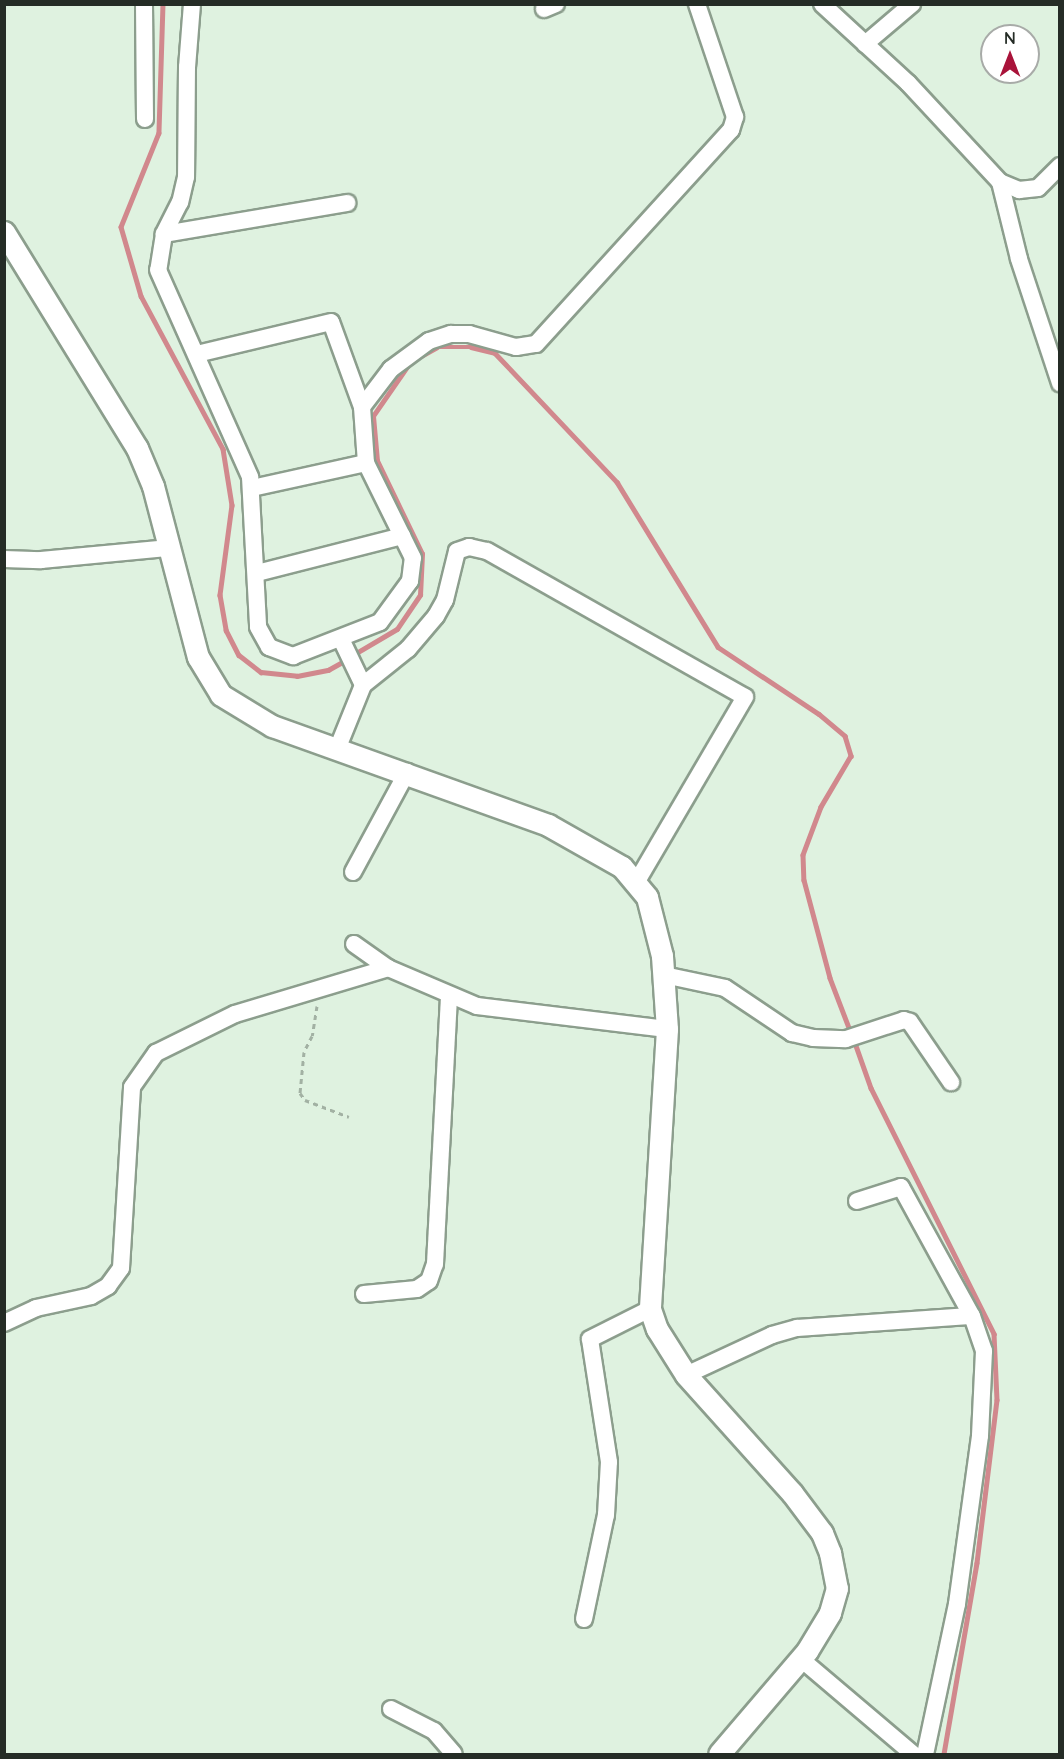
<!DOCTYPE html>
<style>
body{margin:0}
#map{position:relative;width:1064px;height:1759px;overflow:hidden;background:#dff2e0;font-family:Quicksand,sans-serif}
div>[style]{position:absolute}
.stream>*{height:4.5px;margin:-2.25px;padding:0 2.25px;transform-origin:2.25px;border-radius:2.25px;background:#d1888d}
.path>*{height:3px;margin-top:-1.5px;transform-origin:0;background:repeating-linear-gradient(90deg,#a2b1a3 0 4.5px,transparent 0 9px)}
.roads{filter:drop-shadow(2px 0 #8c9e8d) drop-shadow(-2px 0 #8c9e8d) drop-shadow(0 2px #8c9e8d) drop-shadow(0 -2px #8c9e8d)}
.minor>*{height:16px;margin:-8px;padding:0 8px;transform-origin:8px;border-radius:8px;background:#fff}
.tertiary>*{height:21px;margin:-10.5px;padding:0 10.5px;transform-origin:10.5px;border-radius:10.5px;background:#fff}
span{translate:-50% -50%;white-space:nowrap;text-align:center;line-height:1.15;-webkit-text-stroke:4.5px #fff;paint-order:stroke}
.frame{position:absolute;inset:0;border:6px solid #252c26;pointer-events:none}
.north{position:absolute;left:980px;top:24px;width:60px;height:60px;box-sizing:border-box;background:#fff;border:2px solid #a8aba8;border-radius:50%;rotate:0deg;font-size:16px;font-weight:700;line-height:24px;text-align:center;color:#252c26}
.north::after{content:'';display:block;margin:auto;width:21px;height:27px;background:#a9133a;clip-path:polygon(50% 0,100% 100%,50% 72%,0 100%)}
</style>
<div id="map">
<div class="stream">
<div style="left:163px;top:4px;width:129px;rotate:91.8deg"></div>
<div style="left:159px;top:133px;width:101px;rotate:112deg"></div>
<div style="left:121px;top:227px;width:72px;rotate:73.8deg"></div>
<div style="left:141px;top:296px;width:174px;rotate:61.8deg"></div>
<div style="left:223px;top:449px;width:57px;rotate:80.9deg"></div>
<div style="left:232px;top:505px;width:91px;rotate:97.6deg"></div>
<div style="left:220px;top:595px;width:36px;rotate:80deg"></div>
<div style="left:226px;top:630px;width:28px;rotate:63deg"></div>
<div style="left:239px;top:655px;width:28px;rotate:38deg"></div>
<div style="left:261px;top:672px;width:36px;rotate:6deg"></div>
<div style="left:297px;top:676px;width:32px;rotate:-11deg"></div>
<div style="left:328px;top:670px;width:21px;rotate:-29deg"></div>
<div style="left:421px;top:356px;width:18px;rotate:-29deg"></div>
<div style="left:437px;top:347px;width:34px"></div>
<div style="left:471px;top:347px;width:25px;rotate:14deg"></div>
<div style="left:495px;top:353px;width:178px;rotate:46.6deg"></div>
<div style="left:617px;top:482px;width:193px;rotate:58.5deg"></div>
<div style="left:718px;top:647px;width:121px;rotate:33.6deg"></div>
<div style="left:819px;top:714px;width:34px;rotate:40deg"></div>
<div style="left:845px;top:736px;width:21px;rotate:73deg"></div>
<div style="left:851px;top:756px;width:59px;rotate:120.5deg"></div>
<div style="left:821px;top:807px;width:51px;rotate:110.6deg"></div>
<div style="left:803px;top:855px;width:25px;rotate:88deg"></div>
<div style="left:804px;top:880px;width:101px;rotate:75.1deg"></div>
<div style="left:830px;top:978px;width:59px;rotate:69.1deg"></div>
<div style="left:353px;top:655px;width:51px;rotate:-30.6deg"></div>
<div style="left:397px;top:629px;width:41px;rotate:-55.9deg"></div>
<div style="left:420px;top:595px;width:41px;rotate:-87.2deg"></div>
<div style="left:422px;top:554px;width:103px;rotate:-115.8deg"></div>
<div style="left:377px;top:461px;width:45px;rotate:-95.1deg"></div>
<div style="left:373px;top:416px;width:63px;rotate:-55.3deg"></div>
<div style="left:854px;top:1040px;width:51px;rotate:70.5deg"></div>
<div style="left:871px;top:1088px;width:275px;rotate:63.4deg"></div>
<div style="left:994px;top:1334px;width:66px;rotate:87.4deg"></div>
<div style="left:997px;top:1400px;width:164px;rotate:97deg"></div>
<div style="left:977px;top:1563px;width:194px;rotate:99.8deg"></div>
</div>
<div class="path">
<div style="left:317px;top:1006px;width:30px;rotate:99deg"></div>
<div style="left:312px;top:1036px;width:18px;rotate:117deg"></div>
<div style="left:304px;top:1052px;width:41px;rotate:95.6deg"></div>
<div style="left:300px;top:1093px;width:9px;rotate:54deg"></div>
<div style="left:305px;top:1100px;width:47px;rotate:21.1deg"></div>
</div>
<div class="roads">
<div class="minor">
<div style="left:144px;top:4px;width:115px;rotate:89.5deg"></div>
<div style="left:192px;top:4px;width:63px;rotate:94.5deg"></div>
<div style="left:187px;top:67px;width:110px;rotate:90.5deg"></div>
<div style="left:186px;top:177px;width:26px;rotate:103deg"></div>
<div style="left:180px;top:202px;width:36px;rotate:117deg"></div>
<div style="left:164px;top:234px;width:36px;rotate:99deg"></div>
<div style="left:158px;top:270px;width:227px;rotate:66deg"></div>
<div style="left:250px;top:477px;width:150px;rotate:86.9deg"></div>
<div style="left:258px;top:627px;width:23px;rotate:61deg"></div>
<div style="left:269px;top:647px;width:26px;rotate:21deg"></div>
<div style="left:293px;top:656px;width:93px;rotate:-21.3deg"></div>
<div style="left:380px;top:622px;width:51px;rotate:-53.8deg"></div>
<div style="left:410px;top:581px;width:23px;rotate:-83deg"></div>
<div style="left:413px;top:558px;width:106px;rotate:-116.3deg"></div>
<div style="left:366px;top:463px;width:56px;rotate:-94.1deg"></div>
<div style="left:362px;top:407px;width:90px;rotate:-110deg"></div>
<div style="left:331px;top:322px;width:138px;rotate:166.6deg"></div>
<div style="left:822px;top:4px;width:117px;rotate:42.6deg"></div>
<div style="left:908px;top:83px;width:135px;rotate:47.1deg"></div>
<div style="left:1000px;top:182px;width:21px;rotate:23deg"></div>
<div style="left:1019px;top:190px;width:19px;rotate:-6deg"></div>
<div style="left:1038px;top:188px;width:31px;rotate:-45deg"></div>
<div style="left:544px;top:9px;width:13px;rotate:-23deg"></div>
<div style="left:865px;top:44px;width:62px;rotate:-40.4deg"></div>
<div style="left:1000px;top:182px;width:79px;rotate:76.1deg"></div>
<div style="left:1019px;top:259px;width:131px;rotate:71.7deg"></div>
<div style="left:164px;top:234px;width:186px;rotate:-9.6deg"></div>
<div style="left:362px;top:407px;width:48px;rotate:-52.7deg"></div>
<div style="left:391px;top:369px;width:47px;rotate:-36.4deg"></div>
<div style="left:429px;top:341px;width:23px;rotate:-18deg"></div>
<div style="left:451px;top:334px;width:18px"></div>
<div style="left:469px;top:334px;width:49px;rotate:15.5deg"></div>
<div style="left:516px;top:347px;width:20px;rotate:-9deg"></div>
<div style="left:536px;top:344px;width:290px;rotate:-47.7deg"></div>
<div style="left:731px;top:130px;width:14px;rotate:-73deg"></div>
<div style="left:735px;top:117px;width:119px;rotate:-108.6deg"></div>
<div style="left:252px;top:488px;width:117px;rotate:-12.4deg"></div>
<div style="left:4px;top:559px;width:37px;rotate:2deg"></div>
<div style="left:41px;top:560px;width:129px;rotate:-5.4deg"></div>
<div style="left:257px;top:573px;width:150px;rotate:-14.3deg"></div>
<div style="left:341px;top:639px;width:51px;rotate:64.4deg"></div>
<div style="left:338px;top:747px;width:67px;rotate:-68deg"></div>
<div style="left:363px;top:685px;width:58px;rotate:-38.7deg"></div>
<div style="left:408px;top:649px;width:43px;rotate:-49.7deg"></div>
<div style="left:436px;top:616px;width:18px;rotate:-61deg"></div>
<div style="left:445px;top:600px;width:50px;rotate:-76.2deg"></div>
<div style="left:457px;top:551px;width:13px;rotate:-18deg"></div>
<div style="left:469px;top:547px;width:18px;rotate:13deg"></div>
<div style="left:487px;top:551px;width:296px;rotate:29.5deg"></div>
<div style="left:745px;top:697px;width:213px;rotate:120.4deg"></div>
<div style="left:353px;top:872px;width:114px;rotate:-61.6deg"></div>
<div style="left:354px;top:944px;width:42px;rotate:35.2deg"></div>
<div style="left:388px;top:968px;width:97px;rotate:23.1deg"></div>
<div style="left:477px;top:1006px;width:191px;rotate:6.9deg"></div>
<div style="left:664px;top:975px;width:62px;rotate:12deg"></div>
<div style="left:725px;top:988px;width:81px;rotate:33.9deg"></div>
<div style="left:792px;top:1033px;width:22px;rotate:13deg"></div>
<div style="left:813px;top:1038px;width:33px;rotate:2deg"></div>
<div style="left:846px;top:1039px;width:61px;rotate:-18.1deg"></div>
<div style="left:904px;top:1020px;width:6px;rotate:18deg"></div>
<div style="left:910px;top:1022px;width:73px;rotate:55.7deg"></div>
<div style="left:857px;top:1201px;width:46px;rotate:-17.7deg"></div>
<div style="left:901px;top:1187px;width:147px;rotate:61.2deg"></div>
<div style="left:972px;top:1316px;width:37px;rotate:71deg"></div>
<div style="left:984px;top:1351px;width:85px;rotate:92.7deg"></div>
<div style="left:980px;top:1436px;width:170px;rotate:97.8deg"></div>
<div style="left:957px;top:1604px;width:153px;rotate:102deg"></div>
<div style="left:364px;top:1294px;width:53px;rotate:-5.4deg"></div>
<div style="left:417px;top:1289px;width:14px;rotate:-34deg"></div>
<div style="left:429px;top:1281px;width:18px;rotate:-71deg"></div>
<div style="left:435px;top:1264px;width:268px;rotate:-87deg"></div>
<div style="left:4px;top:1323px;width:35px;rotate:-25deg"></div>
<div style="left:36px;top:1308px;width:56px;rotate:-12.3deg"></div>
<div style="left:91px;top:1296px;width:20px;rotate:-30deg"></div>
<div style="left:108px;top:1286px;width:22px;rotate:-54deg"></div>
<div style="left:121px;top:1268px;width:181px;rotate:-86.5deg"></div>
<div style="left:132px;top:1087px;width:42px;rotate:-54.8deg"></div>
<div style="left:156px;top:1053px;width:88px;rotate:-26.3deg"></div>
<div style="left:235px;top:1014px;width:160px;rotate:-16.7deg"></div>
<div style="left:686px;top:1375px;width:95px;rotate:-24.9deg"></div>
<div style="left:772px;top:1335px;width:26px;rotate:-16deg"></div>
<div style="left:797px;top:1328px;width:173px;rotate:-4deg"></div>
<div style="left:584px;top:1619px;width:106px;rotate:-78.1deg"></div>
<div style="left:606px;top:1515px;width:53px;rotate:-86.8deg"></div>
<div style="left:609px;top:1462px;width:124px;rotate:-98.8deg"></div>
<div style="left:590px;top:1339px;width:67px;rotate:-26.6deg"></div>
<div style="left:801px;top:1659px;width:147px;rotate:40.3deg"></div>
<div style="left:391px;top:1709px;width:48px;rotate:27.1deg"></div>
<div style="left:434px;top:1731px;width:30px;rotate:49deg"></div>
</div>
<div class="tertiary">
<div style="left:4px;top:232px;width:254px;rotate:58.4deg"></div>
<div style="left:137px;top:448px;width:41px;rotate:67.2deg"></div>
<div style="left:153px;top:486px;width:177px;rotate:75.3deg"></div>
<div style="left:198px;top:657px;width:44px;rotate:58.8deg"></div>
<div style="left:221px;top:695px;width:60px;rotate:31.3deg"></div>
<div style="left:272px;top:726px;width:293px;rotate:19.7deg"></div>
<div style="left:548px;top:825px;width:85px;rotate:29.6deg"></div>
<div style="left:622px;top:867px;width:39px;rotate:50deg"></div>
<div style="left:647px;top:897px;width:61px;rotate:75.7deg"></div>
<div style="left:662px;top:956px;width:73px;rotate:86.1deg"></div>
<div style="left:667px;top:1029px;width:281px;rotate:93.5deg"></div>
<div style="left:650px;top:1309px;width:21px;rotate:71deg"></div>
<div style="left:657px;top:1329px;width:54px;rotate:57.8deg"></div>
<div style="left:686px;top:1375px;width:159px;rotate:48.1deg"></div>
<div style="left:792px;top:1493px;width:50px;rotate:53.1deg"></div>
<div style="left:822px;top:1533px;width:22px;rotate:68deg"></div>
<div style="left:830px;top:1553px;width:36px;rotate:79deg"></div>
<div style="left:837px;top:1588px;width:26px;rotate:106deg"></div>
<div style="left:830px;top:1613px;width:44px;rotate:121.2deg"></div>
<div style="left:807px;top:1651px;width:135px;rotate:130.5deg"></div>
</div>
</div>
<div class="frame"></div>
<div class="north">N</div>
</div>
